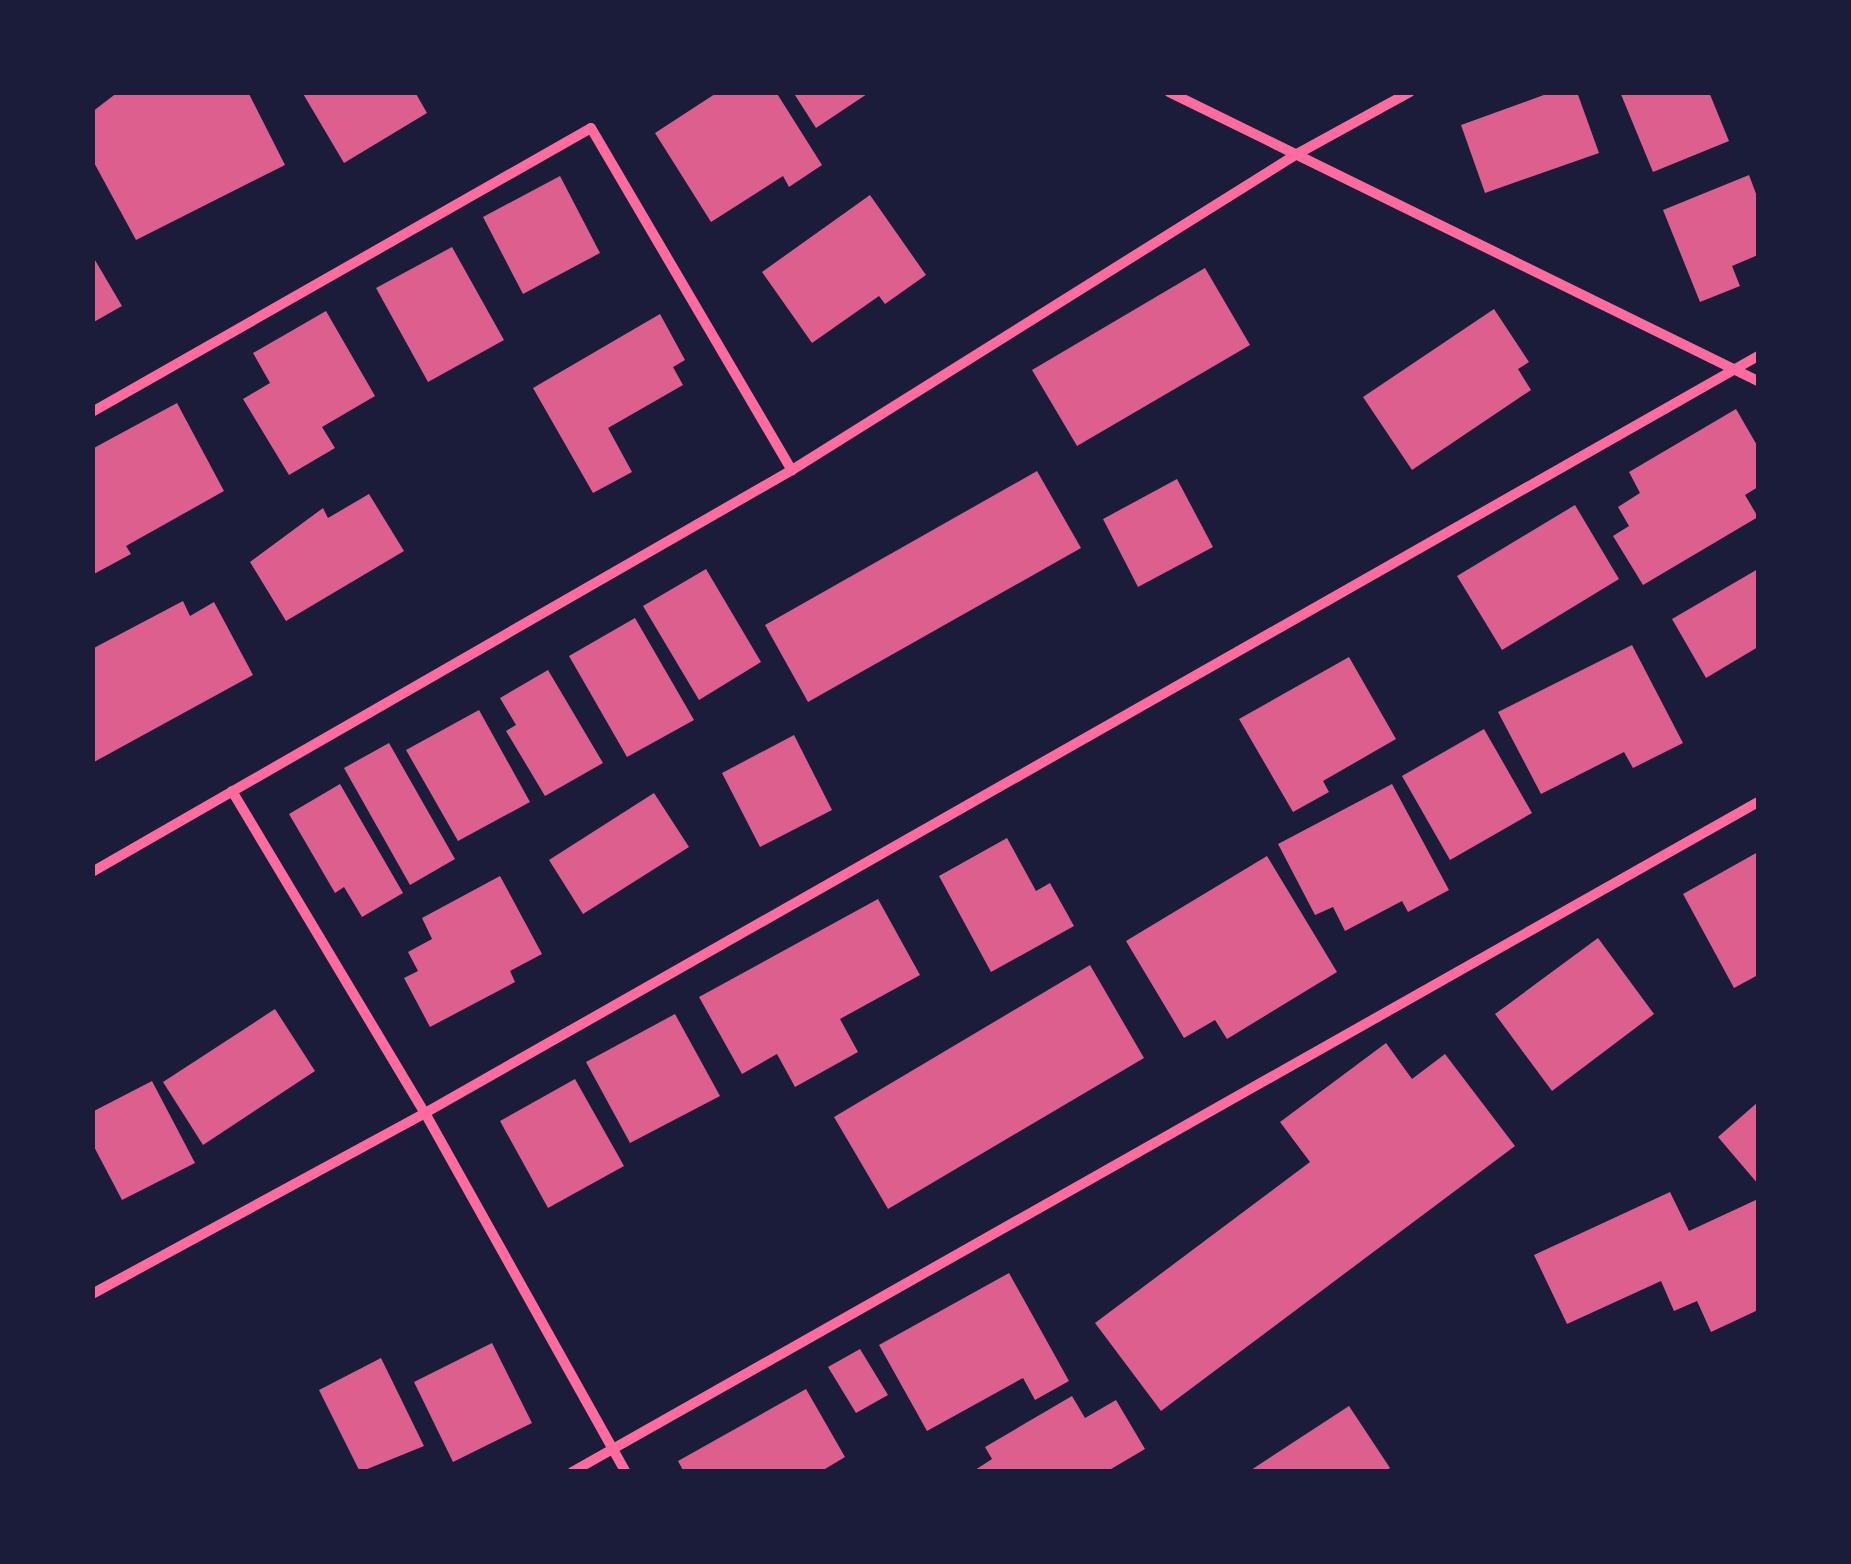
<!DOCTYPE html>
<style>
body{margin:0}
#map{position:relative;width:1851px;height:1564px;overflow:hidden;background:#1b1b3a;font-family:"Asap Condensed",sans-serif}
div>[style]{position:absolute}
.building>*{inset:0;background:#dd5f8e}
.minor>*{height:10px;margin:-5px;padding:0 5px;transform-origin:5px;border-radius:5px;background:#ff6b9d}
span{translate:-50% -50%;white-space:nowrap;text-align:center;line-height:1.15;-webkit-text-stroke:10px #1b1b3a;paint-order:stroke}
.frame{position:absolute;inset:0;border:95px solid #1b1b3a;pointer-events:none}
</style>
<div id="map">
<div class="building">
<div style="clip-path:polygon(118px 92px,248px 92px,285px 165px,136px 240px,92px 159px,92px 112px)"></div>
<div style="clip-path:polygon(302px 92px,415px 92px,427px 113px,344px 163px)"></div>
<div style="clip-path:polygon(718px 92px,776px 92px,822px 165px,789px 187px,783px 176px,711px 222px,655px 133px)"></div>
<div style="clip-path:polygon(793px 92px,870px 92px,816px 128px)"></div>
<div style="clip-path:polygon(1552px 92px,1577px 92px,1599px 153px,1485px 193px,1461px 125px)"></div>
<div style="clip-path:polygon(1620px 92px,1709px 92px,1729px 141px,1653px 172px)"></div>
<div style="clip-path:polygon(1749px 175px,1758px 199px,1758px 255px,1732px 266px,1740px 286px,1700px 302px,1663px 210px)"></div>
<div style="clip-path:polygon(560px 176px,600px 253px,523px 294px,483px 217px)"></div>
<div style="clip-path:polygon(870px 195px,926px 275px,885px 304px,879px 296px,812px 343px,762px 272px)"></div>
<div style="clip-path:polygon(452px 247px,504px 340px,428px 382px,376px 288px)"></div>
<div style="clip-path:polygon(92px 255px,122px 306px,92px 323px)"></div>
<div style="clip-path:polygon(1205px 268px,1250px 345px,1077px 446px,1032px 370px)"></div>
<div style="clip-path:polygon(1494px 309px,1529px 362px,1518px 369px,1531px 390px,1412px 470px,1363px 397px)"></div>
<div style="clip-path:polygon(326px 311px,375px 396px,322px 427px,335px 448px,289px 475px,243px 399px,270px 383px,253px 353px)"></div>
<div style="clip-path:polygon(660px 314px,685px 360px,673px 367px,683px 385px,608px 428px,632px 472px,593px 493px,533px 388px)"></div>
<div style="clip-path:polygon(177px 403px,224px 491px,126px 546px,131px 554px,92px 575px,92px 449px)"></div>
<div style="clip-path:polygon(1736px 409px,1758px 447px,1758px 487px,1745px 495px,1758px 517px,1643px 585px,1613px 536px,1629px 526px,1618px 507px,1640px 493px,1629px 472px)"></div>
<div style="clip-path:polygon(1037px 471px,1081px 548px,808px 702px,765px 625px)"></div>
<div style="clip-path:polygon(1177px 479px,1213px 547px,1138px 587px,1103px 519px)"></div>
<div style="clip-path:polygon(369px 494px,404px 551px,286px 621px,250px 562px,323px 508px,328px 518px)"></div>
<div style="clip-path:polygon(1575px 505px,1619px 579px,1502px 650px,1457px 576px)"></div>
<div style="clip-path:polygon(706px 569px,761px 662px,699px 700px,643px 606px)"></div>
<div style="clip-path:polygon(1758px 569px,1758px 647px,1706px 678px,1672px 619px)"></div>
<div style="clip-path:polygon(183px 601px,190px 616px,214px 602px,253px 675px,94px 762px,92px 649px)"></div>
<div style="clip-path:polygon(635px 618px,694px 720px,627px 757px,569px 656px)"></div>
<div style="clip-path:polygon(1632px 645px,1683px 743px,1633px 768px,1624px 752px,1541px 794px,1498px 712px)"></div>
<div style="clip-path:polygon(1349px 657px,1396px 739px,1323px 781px,1329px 792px,1293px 812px,1239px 719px)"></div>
<div style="clip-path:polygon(548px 670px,603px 763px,545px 796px,506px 731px,516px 725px,500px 698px)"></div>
<div style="clip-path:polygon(479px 710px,530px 802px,458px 841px,406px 750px)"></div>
<div style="clip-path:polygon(1484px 729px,1532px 813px,1450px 860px,1402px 776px)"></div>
<div style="clip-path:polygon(794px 735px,832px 810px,760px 847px,722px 773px)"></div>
<div style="clip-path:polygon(389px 743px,455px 859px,410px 885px,344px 768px)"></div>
<div style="clip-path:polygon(340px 784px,403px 893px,362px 917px,344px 887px,335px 893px,289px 814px)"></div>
<div style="clip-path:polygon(1392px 784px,1449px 890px,1408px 912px,1402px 901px,1345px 931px,1333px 907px,1315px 915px,1278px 844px)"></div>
<div style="clip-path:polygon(654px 793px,689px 847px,583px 914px,549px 860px)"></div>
<div style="clip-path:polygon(1007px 838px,1036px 891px,1050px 883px,1074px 926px,991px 972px,939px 876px)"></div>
<div style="clip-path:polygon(1758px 852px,1758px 975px,1734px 988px,1683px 894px)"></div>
<div style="clip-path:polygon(1267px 856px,1337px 972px,1227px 1039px,1215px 1020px,1184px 1038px,1126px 941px)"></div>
<div style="clip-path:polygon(500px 876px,542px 954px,510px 971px,515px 982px,430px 1027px,404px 978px,418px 971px,408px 952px,432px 939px,422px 918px)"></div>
<div style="clip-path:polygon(878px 899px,920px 975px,840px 1019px,858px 1052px,795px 1087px,777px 1054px,742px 1074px,699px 997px)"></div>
<div style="clip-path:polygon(1598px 938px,1654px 1014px,1552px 1091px,1495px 1014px)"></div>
<div style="clip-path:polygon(1090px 965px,1144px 1058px,888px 1209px,834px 1117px)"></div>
<div style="clip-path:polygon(275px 1009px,315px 1071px,203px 1145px,163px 1082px)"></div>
<div style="clip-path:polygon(675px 1014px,720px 1096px,630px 1143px,586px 1062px)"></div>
<div style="clip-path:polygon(1386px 1043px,1412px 1079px,1445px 1054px,1515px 1146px,1161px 1411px,1095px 1323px,1310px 1162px,1280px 1122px)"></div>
<div style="clip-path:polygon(575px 1079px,624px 1166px,548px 1208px,500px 1121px)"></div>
<div style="clip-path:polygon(152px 1081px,195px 1163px,122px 1200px,92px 1143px,92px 1112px)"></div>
<div style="clip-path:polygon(1758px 1102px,1758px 1184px,1718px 1137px)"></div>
<div style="clip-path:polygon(1670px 1192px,1689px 1231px,1758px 1199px,1758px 1310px,1711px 1332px,1697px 1301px,1674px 1311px,1661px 1281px,1567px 1324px,1534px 1255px)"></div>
<div style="clip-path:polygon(1009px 1273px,1069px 1381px,1035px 1400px,1023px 1378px,927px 1431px,879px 1345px)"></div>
<div style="clip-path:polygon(492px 1343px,532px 1423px,453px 1462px,414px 1382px)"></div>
<div style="clip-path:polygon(860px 1349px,888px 1395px,856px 1413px,828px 1367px)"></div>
<div style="clip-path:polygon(381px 1358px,424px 1446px,360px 1472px,319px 1390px)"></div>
<div style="clip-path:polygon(806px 1389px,845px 1457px,820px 1472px,684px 1472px,678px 1461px)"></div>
<div style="clip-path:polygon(1072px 1396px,1085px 1418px,1116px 1400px,1145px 1449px,1106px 1472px,972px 1472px,992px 1459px,985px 1447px)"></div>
<div style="clip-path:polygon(1349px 1406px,1390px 1468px,1384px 1472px,1248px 1472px)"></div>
</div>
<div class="minor">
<div style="left:1169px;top:92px;width:656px;rotate:26.14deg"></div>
<div style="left:92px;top:412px;width:574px;rotate:-29.65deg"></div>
<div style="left:591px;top:128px;width:397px;rotate:59.6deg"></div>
<div style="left:232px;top:791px;width:375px;rotate:59.1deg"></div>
<div style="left:425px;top:1113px;width:411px;rotate:60.8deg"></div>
<div style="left:92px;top:872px;width:807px;rotate:-29.87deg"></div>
<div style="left:792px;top:470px;width:596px;rotate:-32.04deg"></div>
<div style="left:1297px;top:154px;width:129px;rotate:-28.8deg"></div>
<div style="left:92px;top:1294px;width:379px;rotate:-28.5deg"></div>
<div style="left:425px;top:1113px;width:1533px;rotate:-29.59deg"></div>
<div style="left:572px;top:1472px;width:1362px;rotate:-29.46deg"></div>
</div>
<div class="frame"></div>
</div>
